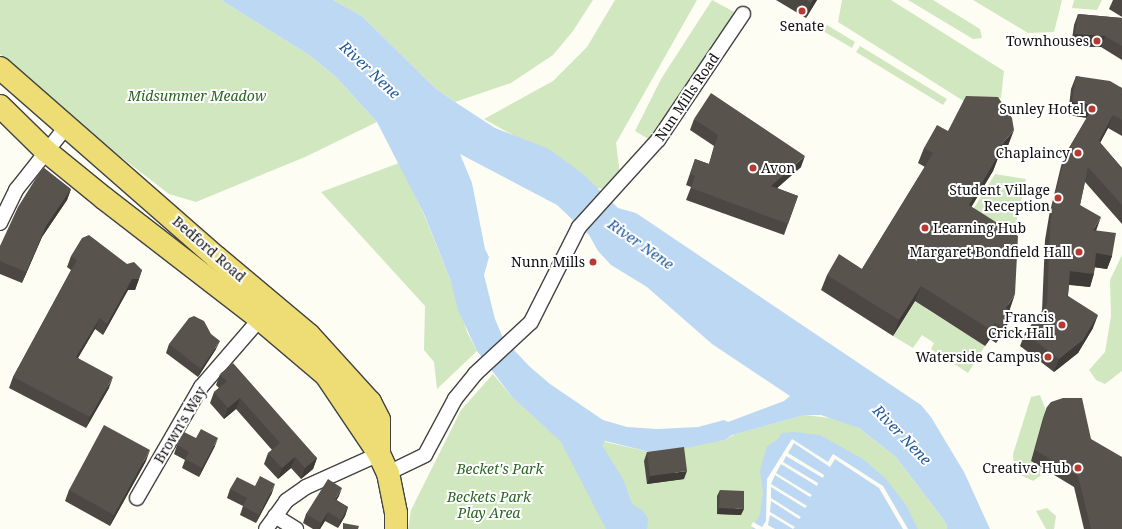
<!DOCTYPE html>
<style>
body{margin:0}
#map{position:relative;width:1122px;height:529px;overflow:hidden;background:#fefdf4;font-family:"Noto Serif",serif}
div>[style]{position:absolute}
.green>*{inset:0;background:#d0e7bf}
.water>*{inset:0;background:#bcd8f2}
.pier>*{inset:0;background:#fefdf4}
.roads{filter:drop-shadow(1px 0 #434343) drop-shadow(-1px 0 #434343) drop-shadow(0 1px #434343) drop-shadow(0 -1px #434343)}
.minor>*{height:14px;margin:-7px;padding:0 7px;transform-origin:7px;border-radius:7px;background:#fff}
.primary>*{height:22px;margin:-11px;padding:0 11px;transform-origin:11px;border-radius:11px;background:#eedd74}
.wall>*{inset:0;background:#4c4742}
.shaded-wall>*{inset:0;background:#3e3a36}
.building>*{inset:0;background:#58534d}
.dots>*{width:11px;height:11px;translate:-50% -50%;box-sizing:border-box;border:2px solid #fff;border-radius:50%}
span{translate:-50% -50%;white-space:nowrap;text-align:center;line-height:1.15;-webkit-text-stroke:4px #fff;paint-order:stroke}
.poi-label{font-size:14px;color:#101010}
.right{translate:-100% -50%;text-align:right}
.left{translate:0 -50%;text-align:left}
.park-label{font-size:14px;color:#2b6424;font-style:italic}
.street-label{font-size:14px;color:#101010}
.water-label{font-size:15px;color:#21599a;font-style:italic}
</style>
<div id="map">
<div class="green">
<div style="clip-path:polygon(0 0,221px 0,309px 55px,336px 77px,377px 122px,305px 157px,196px 202px,169px 194px,70px 118px,0 54px)"></div>
<div style="clip-path:polygon(333px 0,593px 0,573px 31px,553px 55px,511px 83px,455px 102px,435px 88px,362px 16px)"></div>
<div style="clip-path:polygon(615px 0,697px 0,616px 143px,620px 174px,604px 189px,596px 188px,583px 174px,484px 119px,553px 81px,587px 47px)"></div>
<div style="clip-path:polygon(712px 0,738px 14px,650px 140px,635px 131px,661px 79px)"></div>
<div style="clip-path:polygon(842px 0,891px 0,1004px 71px,1001px 98px,970px 105px,838px 22px)"></div>
<div style="clip-path:polygon(908px 0,933px 0,980px 29px,982px 38px,973px 39px)"></div>
<div style="clip-path:polygon(973px 0,1062px 0,1054px 32px,1028px 33px)"></div>
<div style="clip-path:polygon(1074px 0,1102px 0,1097px 10px,1072px 8px)"></div>
<div style="clip-path:polygon(827px 25px,855px 42px,852px 48px,823px 31px)"></div>
<div style="clip-path:polygon(860px 46px,947px 99px,943px 105px,856px 52px)"></div>
<div style="clip-path:polygon(399px 163px,425px 217px,450px 279px,467px 332px,477px 351px,437px 389px,434px 362px,424px 350px,425px 306px,321px 192px)"></div>
<div style="clip-path:polygon(995px 174px,1026px 179px,1012px 240px,969px 216px)"></div>
<div style="clip-path:polygon(1122px 255px,1122px 371px,1105px 384px,1096px 380px,1089px 370px,1105px 352px,1111px 316px,1110px 280px)"></div>
<div style="clip-path:polygon(920px 294px,925px 308px,985px 346px,968px 373px,931px 349px,934px 343px,922px 335px,913px 348px,893px 336px)"></div>
<div style="clip-path:polygon(493px 374px,512px 397px,547px 429px,650px 452px,725px 440px,735px 434px,805px 415px,838px 419px,859px 428px,896px 457px,946px 523px,947px 529px,408px 529px,411px 510px,461px 410px)"></div>
<div style="clip-path:polygon(1040px 395px,1047px 413px,1043px 418px,1031px 461px,1046px 472px,1033px 481px,1014px 472px,1013px 454px,1031px 397px)"></div>
<div style="clip-path:polygon(1047px 508px,1056px 516px,1054px 529px,1046px 529px,1036px 511px)"></div>
</div>
<div class="water">
<div style="clip-path:polygon(evenodd,221px 0,333px 0,362px 16px,435px 88px,455px 102px,495px 128px,549px 149px,583px 174px,618px 208px,636px 213px,921px 405px,931px 417px,964px 472px,990px 529px,947px 529px,946px 523px,896px 457px,859px 428px,821px 415px,805px 415px,732px 435px,725px 440px,680px 449px,650px 452px,605px 441px,602px 445px,623px 479px,632px 504px,642px 510px,648px 518px,647px 529px,606px 529px,561px 442px,512px 397px,477px 351px,458px 310px,450px 279px,425px 216px,377px 122px,336px 77px,309px 55px,221px 0,460px 154px,557px 205px,589px 235px,598px 251px,611px 265px,647px 287px,712px 344px,790px 396px,784px 401px,728px 422px,724px 420px,698px 427px,657px 429px,627px 427px,603px 420px,550px 384px,529px 366px,503px 338px,495px 319px,484px 275px,489px 257px,485px 249px,472px 183px,460px 154px)"></div>
<div style="clip-path:polygon(794px 432px,820px 435px,863px 459px,886px 479px,906px 505px,918px 529px,752px 529px,760px 514px,763px 493px,760px 470px,767px 446px,777px 440px,782px 433px)"></div>
</div>
<div class="pier">
<div style="clip-path:polygon(792px 439px,828px 462px,833px 454px,883px 486px,908px 529px,903px 529px,879px 488px,835px 459px,830px 467px,794px 443px,788px 453px,824px 475px,823px 478px,786px 456px,783px 462px,818px 483px,817px 486px,781px 464px,776px 473px,812px 495px,810px 497px,775px 475px,771px 484px,807px 506px,805px 508px,771px 487px,771px 498px,801px 517px,799px 519px,771px 501px,770px 512px,795px 527px,793px 529px,770px 515px,768px 525px,775px 529px,756px 529px,751px 526px,753px 522px,762px 527px,766px 521px,767px 479px)"></div>
</div>
<div class="roads">
<div class="minor">
<div style="left:0;top:223px;width:37px;rotate:-64deg"></div>
<div style="left:16px;top:190px;width:80px;rotate:-51.6deg"></div>
<div style="left:388px;top:473px;width:41px;rotate:-25.9deg"></div>
<div style="left:425px;top:455px;width:64px;rotate:-61.8deg"></div>
<div style="left:455px;top:399px;width:32px;rotate:-51deg"></div>
<div style="left:475px;top:374px;width:76px;rotate:-42.9deg"></div>
<div style="left:531px;top:322px;width:106px;rotate:-63.2deg"></div>
<div style="left:579px;top:227px;width:118px;rotate:-47.8deg"></div>
<div style="left:658px;top:140px;width:152px;rotate:-56deg"></div>
<div style="left:137px;top:498px;width:128px;rotate:-60deg"></div>
<div style="left:201px;top:387px;width:98px;rotate:-49.1deg"></div>
<div style="left:275px;top:516px;width:25px;rotate:32deg"></div>
<div style="left:266px;top:529px;width:34px;rotate:-54deg"></div>
<div style="left:286px;top:501px;width:24px;rotate:-35deg"></div>
<div style="left:306px;top:487px;width:80px;rotate:-24.3deg"></div>
</div>
<div class="primary">
<div style="left:0;top:68px;width:287px;rotate:41.2deg"></div>
<div style="left:216px;top:257px;width:121px;rotate:40deg"></div>
<div style="left:309px;top:335px;width:91px;rotate:47.7deg"></div>
<div style="left:370px;top:402px;width:20px;rotate:63deg"></div>
<div style="left:379px;top:420px;width:34px;rotate:90deg"></div>
<div style="left:0;top:106px;width:64px;rotate:44.4deg"></div>
<div style="left:46px;top:151px;width:76px;rotate:39.1deg"></div>
<div style="left:105px;top:199px;width:196px;rotate:37.7deg"></div>
<div style="left:260px;top:319px;width:87px;rotate:40.3deg"></div>
<div style="left:326px;top:375px;width:95px;rotate:56.1deg"></div>
<div style="left:379px;top:454px;width:21px;rotate:65deg"></div>
<div style="left:388px;top:473px;width:41px;rotate:78.7deg"></div>
<div style="left:396px;top:513px;width:16px;rotate:90deg"></div>
</div>
</div>
<div class="wall">
<div style="clip-path:polygon(776px 0,817px 0,806px 18px)"></div>
<div style="clip-path:polygon(1113px 0,1122px 0,1122px 17px,1109px 9px)"></div>
<div style="clip-path:polygon(1078px 14px,1122px 18px,1122px 60px,1101px 47px,1071px 46px,1074px 25px)"></div>
<div style="clip-path:polygon(1076px 76px,1122px 88px,1122px 136px,1108px 128px,1100px 143px,1122px 168px,1122px 224px,1085px 182px,1080px 205px,1112px 256px,1107px 269px,1095px 267px,1090px 287px,1069px 285px,1068px 296px,1093px 328px,1078px 353px,1054px 372px,1020px 346px,1025px 333px,1042px 311px,1045px 240px,1049px 216px,1061px 166px,1066px 153px,1087px 118px,1068px 115px,1071px 89px)"></div>
<div style="clip-path:polygon(694px 119px,801px 167px,777px 188px,798px 196px,784px 235px,686px 200px,691px 187px,686px 185px,695px 159px,709px 164px,714px 146px,690px 130px)"></div>
<div style="clip-path:polygon(948px 131px,1008px 146px,998px 158px,993px 171px,971px 207px,1010px 309px,1006px 328px,996px 343px,990px 339px,985px 346px,915px 301px,893px 336px,821px 290px,827px 275px,862px 269px,925px 167px,918px 163px,924px 148px)"></div>
<div style="clip-path:polygon(71px 189px,67px 200px,42px 237px,22px 283px,0 274px,0 246px)"></div>
<div style="clip-path:polygon(71px 256px,127px 264px,142px 270px,135px 290px,128px 290px,103px 335px,95px 329px,78px 358px,109px 388px,86px 428px,9px 388px,13px 377px,71px 270px,67px 267px)"></div>
<div style="clip-path:polygon(169px 344px,216px 349px,198px 377px,166px 353px)"></div>
<div style="clip-path:polygon(220px 374px,317px 458px,313px 469px,301px 479px,291px 468px,278px 479px,264px 464px,268px 453px,272px 450px,236px 409px,224px 419px,210px 403px,214px 392px,219px 388px,216px 385px)"></div>
<div style="clip-path:polygon(1047px 407px,1091px 439px,1122px 529px,1084px 529px,1074px 487px,1031px 461px,1043px 418px)"></div>
<div style="clip-path:polygon(177px 445px,215px 446px,199px 477px,182px 468px,185px 460px,174px 454px)"></div>
<div style="clip-path:polygon(647px 452px,684px 479px,647px 484px,644px 461px)"></div>
<div style="clip-path:polygon(146px 461px,110px 526px,65px 501px,69px 490px)"></div>
<div style="clip-path:polygon(255px 486px,272px 493px,256px 523px,240px 515px,243px 506px,227px 498px,230px 489px)"></div>
<div style="clip-path:polygon(720px 490px,741px 515px,717px 514px,717px 496px)"></div>
<div style="clip-path:polygon(339px 496px,336px 500px,348px 507px,345px 516px,338px 528px,325px 521px,320px 529px,313px 529px,303px 523px,306px 514px)"></div>
</div>
<div class="shaded-wall">
<div style="clip-path:polygon(813px 0,817px 0,806px 18px,811px 3px)"></div>
<div style="clip-path:polygon(1075px 34px,1105px 36px,1101px 47px,1071px 46px)"></div>
<div style="clip-path:polygon(1072px 102px,1094px 105px,1090px 118px,1068px 115px)"></div>
<div style="clip-path:polygon(1113px 115px,1108px 128px,1094px 154px,1099px 141px)"></div>
<div style="clip-path:polygon(1014px 130px,1008px 146px,998px 158px,993px 171px,963px 221px,969px 205px,994px 153px)"></div>
<div style="clip-path:polygon(805px 156px,801px 167px,767px 197px,771px 186px)"></div>
<div style="clip-path:polygon(71px 189px,67px 200px,42px 237px,22px 283px,26px 272px,46px 226px)"></div>
<div style="clip-path:polygon(1101px 217px,1096px 231px,1093px 230px)"></div>
<div style="clip-path:polygon(1096px 253px,1112px 256px,1107px 269px,1092px 267px)"></div>
<div style="clip-path:polygon(1070px 271px,1094px 274px,1090px 287px,1066px 284px)"></div>
<div style="clip-path:polygon(132px 279px,139px 279px,135px 290px,128px 290px,103px 335px,107px 324px)"></div>
<div style="clip-path:polygon(921px 286px,915px 301px,893px 336px,899px 320px)"></div>
<div style="clip-path:polygon(1015px 294px,1010px 309px,1000px 324px,1006px 308px)"></div>
<div style="clip-path:polygon(1012px 312px,1006px 328px,996px 343px,1002px 328px)"></div>
<div style="clip-path:polygon(1098px 315px,1093px 328px,1078px 353px,1054px 372px,1059px 359px)"></div>
<div style="clip-path:polygon(100px 318px,95px 329px,72px 368px,76px 357px)"></div>
<div style="clip-path:polygon(995px 323px,990px 339px,985px 346px,991px 330px)"></div>
<div style="clip-path:polygon(220px 341px,216px 349px,198px 377px,201px 369px)"></div>
<div style="clip-path:polygon(113px 377px,109px 388px,86px 428px,90px 417px)"></div>
<div style="clip-path:polygon(240px 398px,236px 409px,224px 419px,228px 408px)"></div>
<div style="clip-path:polygon(218px 438px,215px 446px,199px 477px,202px 468px)"></div>
<div style="clip-path:polygon(150px 450px,146px 461px,110px 526px,114px 515px)"></div>
<div style="clip-path:polygon(295px 457px,291px 468px,278px 479px,282px 468px)"></div>
<div style="clip-path:polygon(317px 458px,313px 469px,301px 479px,305px 468px)"></div>
<div style="clip-path:polygon(687px 471px,684px 479px,647px 484px,650px 476px)"></div>
<div style="clip-path:polygon(275px 484px,272px 493px,256px 523px,259px 515px)"></div>
<div style="clip-path:polygon(342px 488px,339px 496px,332px 508px,335px 499px)"></div>
<div style="clip-path:polygon(348px 507px,345px 516px,338px 528px,341px 520px)"></div>
<div style="clip-path:polygon(719px 508px,744px 509px,741px 515px,717px 514px)"></div>
<div style="clip-path:polygon(328px 512px,325px 521px,320px 529px,319px 529px,321px 523px)"></div>
</div>
<div class="building">
<div style="clip-path:polygon(807px 0,813px 0,811px 3px)"></div>
<div style="clip-path:polygon(1078px 14px,1122px 18px,1122px 46px,1105px 36px,1075px 34px)"></div>
<div style="clip-path:polygon(1076px 76px,1110px 81px,1122px 88px,1122px 93px,1121px 95px,1122px 96px,1122px 120px,1113px 115px,1099px 141px,1122px 168px,1122px 205px,1088px 167px,1080px 205px,1101px 217px,1093px 230px,1116px 233px,1112px 256px,1096px 253px,1094px 274px,1070px 271px,1068px 294px,1065px 294px,1098px 315px,1083px 340px,1059px 359px,1025px 333px,1047px 305px,1050px 227px,1053px 202px,1066px 153px,1094px 105px,1072px 102px)"></div>
<div style="clip-path:polygon(711px 93px,805px 156px,771px 186px,798px 196px,788px 224px,691px 188px,695px 176px,690px 174px,695px 159px,709px 164px,718px 135px,694px 119px)"></div>
<div style="clip-path:polygon(966px 96px,998px 97px,1012px 118px,1014px 130px,994px 153px,998px 156px,969px 205px,1018px 236px,1015px 294px,1006px 308px,1012px 312px,1002px 328px,995px 323px,991px 330px,921px 286px,899px 320px,827px 275px,839px 254px,862px 269px,933px 153px,924px 148px,937px 125px,948px 131px)"></div>
<div style="clip-path:polygon(43px 167px,71px 189px,46px 226px,26px 272px,0 261px,0 246px,18px 207px)"></div>
<div style="clip-path:polygon(89px 235px,127px 264px,134px 262px,142px 270px,139px 279px,132px 279px,107px 324px,100px 318px,76px 357px,113px 377px,90px 417px,13px 377px,77px 260px,71px 256px,82px 238px)"></div>
<div style="clip-path:polygon(194px 316px,204px 321px,211px 334px,220px 341px,201px 369px,169px 344px,189px 318px)"></div>
<div style="clip-path:polygon(233px 363px,317px 458px,305px 468px,295px 457px,282px 468px,268px 453px,280px 443px,240px 398px,228px 408px,214px 392px,227px 381px,220px 374px)"></div>
<div style="clip-path:polygon(1063px 398px,1082px 398px,1091px 439px,1122px 457px,1122px 529px,1091px 529px,1078px 476px,1035px 450px,1047px 407px,1051px 402px)"></div>
<div style="clip-path:polygon(104px 425px,150px 450px,114px 515px,69px 490px)"></div>
<div style="clip-path:polygon(201px 429px,218px 438px,202px 468px,185px 459px,189px 452px,177px 445px,184px 432px,196px 438px)"></div>
<div style="clip-path:polygon(684px 447px,687px 471px,650px 476px,647px 452px)"></div>
<div style="clip-path:polygon(260px 476px,275px 484px,259px 515px,243px 506px,247px 498px,230px 489px,237px 477px,255px 486px)"></div>
<div style="clip-path:polygon(328px 479px,342px 488px,335px 499px,348px 507px,341px 520px,328px 512px,321px 523px,306px 514px)"></div>
<div style="clip-path:polygon(720px 490px,744px 491px,744px 509px,719px 508px)"></div>
<div style="clip-path:polygon(343px 523px,359px 526px,358px 529px,343px 529px)"></div>
</div>
<div class="dots">
<div style="left:802px;top:11px;background:#b73931"></div>
<div style="left:1097px;top:41px;background:#b73931"></div>
<div style="left:1092px;top:109px;background:#b73931"></div>
<div style="left:1078px;top:153px;background:#b73931"></div>
<div style="left:753px;top:168px;background:#b73931"></div>
<div style="left:1058px;top:198px;background:#b73931"></div>
<div style="left:925px;top:228px;background:#b73931"></div>
<div style="left:1079px;top:252px;background:#b73931"></div>
<div style="left:593px;top:262px;background:#b73931"></div>
<div style="left:1062px;top:325px;background:#b73931"></div>
<div style="left:1048px;top:357px;background:#b73931"></div>
<div style="left:1078px;top:468px;background:#b73931"></div>
</div>
<div class="poi-label">
<span style="left:802px;top:26px">Senate</span>
<span class="right" style="left:1089px;top:41px">Townhouses</span>
<span class="right" style="left:1084px;top:109px">Sunley Hotel</span>
<span class="right" style="left:1070px;top:153px">Chaplaincy</span>
<span class="left" style="left:761px;top:168px">Avon</span>
<span class="right" style="left:1050px;top:198px">Student Village<br>Reception</span>
<span class="left" style="left:933px;top:228px">Learning Hub</span>
<span class="right" style="left:1071px;top:252px">Margaret Bondfield Hall</span>
<span class="right" style="left:585px;top:262px">Nunn Mills</span>
<span class="right" style="left:1054px;top:325px">Francis<br>Crick Hall</span>
<span class="right" style="left:1040px;top:357px">Waterside Campus</span>
<span class="right" style="left:1070px;top:468px">Creative Hub</span>
</div>
<div class="park-label">
<span style="left:197px;top:96px">Midsummer Meadow</span>
<span style="left:500px;top:469px">Becket's Park</span>
<span style="left:489px;top:505px">Beckets Park<br>Play Area</span>
</div>
<div class="street-label">
<span style="left:687px;top:97px;rotate:-56deg">Nun Mills Road</span>
<span style="left:209px;top:249px;rotate:41deg">Bedford Road</span>
<span style="left:180px;top:425px;rotate:-59deg">Brown's Way</span>
</div>
<div class="water-label">
<span style="left:370px;top:70px;rotate:43deg">River Nene</span>
<span style="left:641px;top:244px;rotate:35deg">River Nene</span>
<span style="left:902px;top:435px;rotate:46deg">River Nene</span>
</div>
</div>
